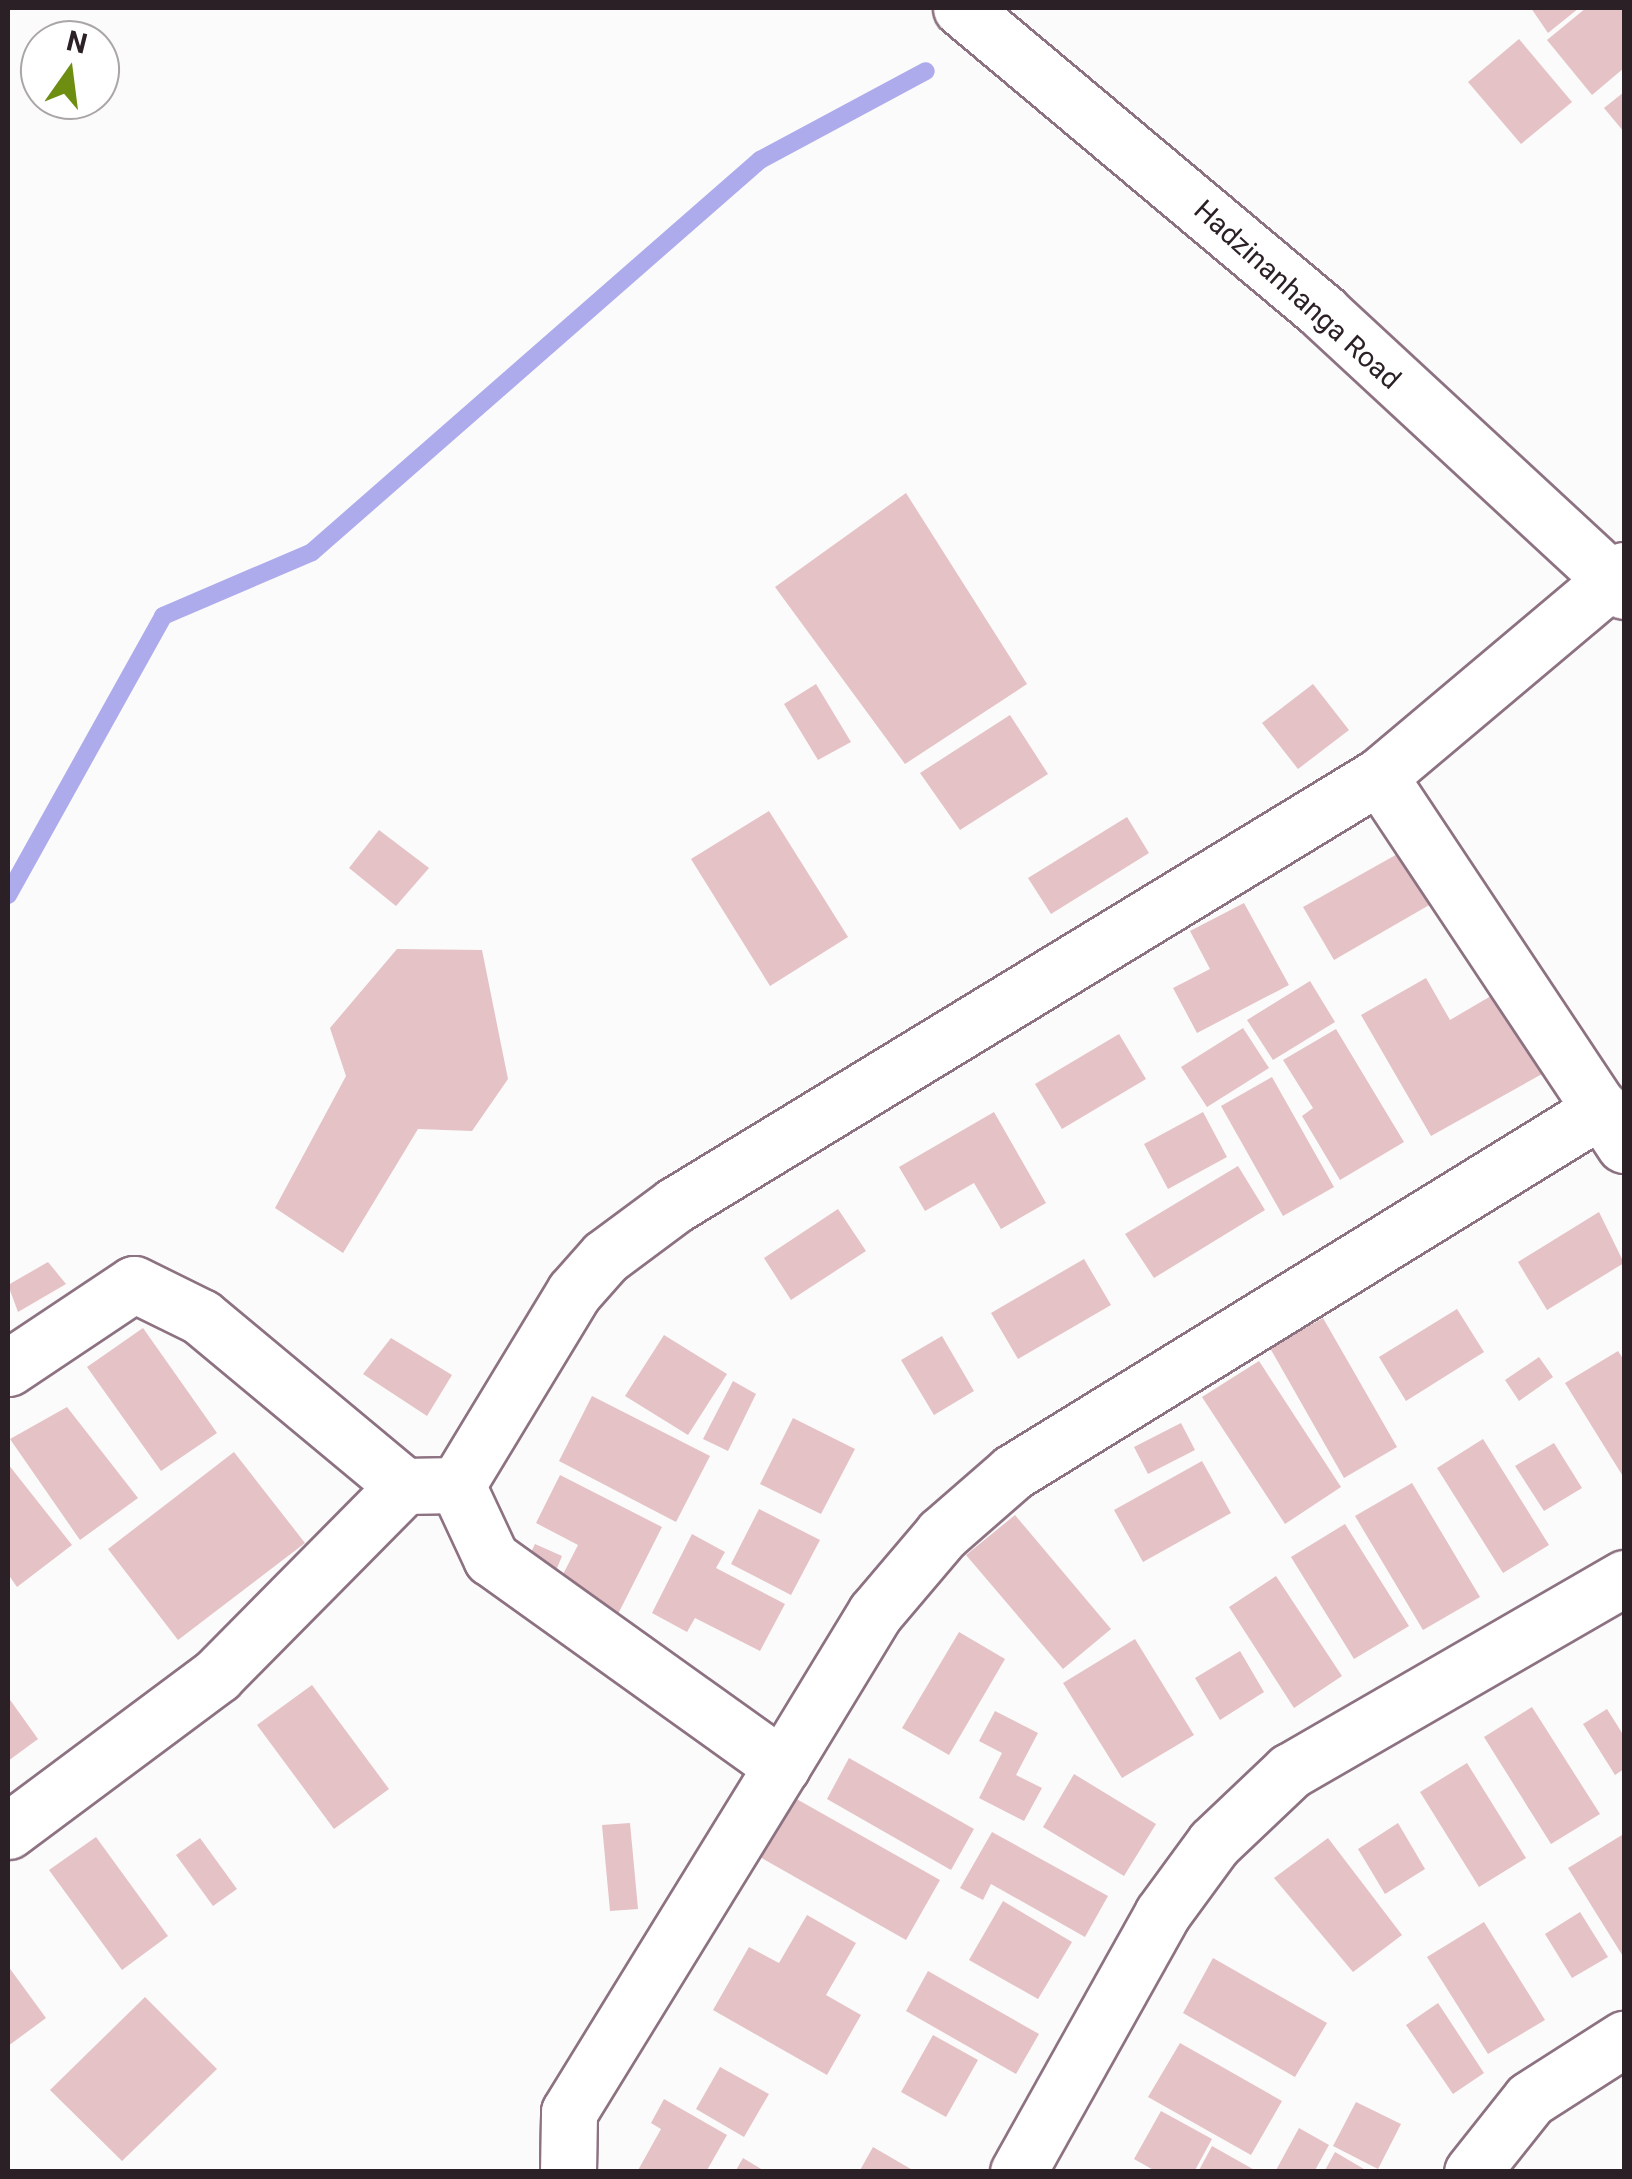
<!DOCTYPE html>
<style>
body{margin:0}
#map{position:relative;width:1632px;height:2179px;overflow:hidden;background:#fbfbfb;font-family:Roboto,sans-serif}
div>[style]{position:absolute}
.stream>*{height:18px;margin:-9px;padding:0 9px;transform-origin:9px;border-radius:9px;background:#aeabec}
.building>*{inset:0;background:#e5c2c5}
.roads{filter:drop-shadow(2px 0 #8d7282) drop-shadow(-2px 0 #8d7282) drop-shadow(0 2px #8d7282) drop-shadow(0 -2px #8d7282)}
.minor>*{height:55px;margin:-27.5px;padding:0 27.5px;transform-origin:27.5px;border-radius:27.5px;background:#fff}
.tertiary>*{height:55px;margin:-27.5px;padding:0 27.5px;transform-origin:27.5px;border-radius:27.5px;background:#fff}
span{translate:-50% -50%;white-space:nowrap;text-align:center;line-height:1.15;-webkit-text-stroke:8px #fff;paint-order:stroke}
.street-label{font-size:28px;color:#2b2026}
.frame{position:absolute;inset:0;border:10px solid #2b2026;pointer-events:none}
.north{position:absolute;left:20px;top:20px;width:100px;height:100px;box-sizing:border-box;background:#fff;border:2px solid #aaa6a8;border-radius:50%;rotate:14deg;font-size:28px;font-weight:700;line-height:40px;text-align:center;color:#2b2026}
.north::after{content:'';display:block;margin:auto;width:35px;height:45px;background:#6e8e12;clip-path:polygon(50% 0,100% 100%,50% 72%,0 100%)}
</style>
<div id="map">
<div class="stream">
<div style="left:8px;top:895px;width:319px;rotate:-60.9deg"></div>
<div style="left:163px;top:616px;width:162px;rotate:-23.2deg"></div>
<div style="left:312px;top:552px;width:595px;rotate:-41.19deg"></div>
<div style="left:760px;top:160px;width:188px;rotate:-28.2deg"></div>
</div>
<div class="building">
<div style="clip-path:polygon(1531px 8px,1579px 8px,1548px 33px)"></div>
<div style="clip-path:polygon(1586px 8px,1624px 8px,1624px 68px,1592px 95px,1547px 40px)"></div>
<div style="clip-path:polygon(1519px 39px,1572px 102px,1521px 144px,1468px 82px)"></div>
<div style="clip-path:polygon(1624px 92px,1624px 132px,1604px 108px)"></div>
<div style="clip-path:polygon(906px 493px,1027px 684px,905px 764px,775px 587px)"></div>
<div style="clip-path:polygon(816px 684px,851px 742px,818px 760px,784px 704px)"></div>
<div style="clip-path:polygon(1313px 684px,1349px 730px,1298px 769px,1262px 723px)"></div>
<div style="clip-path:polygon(1010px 715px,1048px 774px,960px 830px,920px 773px)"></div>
<div style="clip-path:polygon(769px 811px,848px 937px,770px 986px,691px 859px)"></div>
<div style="clip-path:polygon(1127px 817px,1149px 853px,1051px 914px,1028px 878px)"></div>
<div style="clip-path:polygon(379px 830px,429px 868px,396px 906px,349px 868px)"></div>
<div style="clip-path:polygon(1401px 852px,1431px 904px,1334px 960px,1303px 907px)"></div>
<div style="clip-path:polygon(1244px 903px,1289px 985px,1197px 1033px,1173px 988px,1210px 969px,1190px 931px)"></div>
<div style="clip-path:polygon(397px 949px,482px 950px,508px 1079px,472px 1131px,418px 1129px,343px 1253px,275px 1208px,346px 1076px,330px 1028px)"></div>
<div style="clip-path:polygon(1426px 978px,1450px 1020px,1496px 993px,1542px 1074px,1431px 1136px,1361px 1015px)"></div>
<div style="clip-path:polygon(1310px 981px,1335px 1022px,1273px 1060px,1247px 1020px)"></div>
<div style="clip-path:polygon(1243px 1028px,1269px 1068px,1207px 1107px,1181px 1067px)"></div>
<div style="clip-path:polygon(1336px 1029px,1404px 1142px,1340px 1180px,1302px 1116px,1313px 1108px,1283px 1060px)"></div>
<div style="clip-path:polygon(1119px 1034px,1146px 1079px,1062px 1129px,1035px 1084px)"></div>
<div style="clip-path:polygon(1272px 1077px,1334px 1187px,1283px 1216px,1221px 1106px)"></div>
<div style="clip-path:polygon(994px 1112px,1046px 1203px,1001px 1229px,974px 1183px,925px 1211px,899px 1167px)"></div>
<div style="clip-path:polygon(1203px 1112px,1227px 1157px,1168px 1189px,1144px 1144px)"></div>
<div style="clip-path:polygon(1238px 1166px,1265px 1210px,1154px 1278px,1125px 1234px)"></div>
<div style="clip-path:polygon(838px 1209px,866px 1251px,791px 1300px,764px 1258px)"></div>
<div style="clip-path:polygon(1599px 1212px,1624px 1263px,1547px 1310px,1518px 1262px)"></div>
<div style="clip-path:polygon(1084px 1259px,1111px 1305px,1018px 1359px,991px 1313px)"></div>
<div style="clip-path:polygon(48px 1262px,66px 1284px,18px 1312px,8px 1285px)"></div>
<div style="clip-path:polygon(1457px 1309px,1484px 1352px,1406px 1401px,1379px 1357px)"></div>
<div style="clip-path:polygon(1323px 1318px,1397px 1447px,1344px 1478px,1270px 1348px)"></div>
<div style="clip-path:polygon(143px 1328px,217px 1433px,161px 1471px,87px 1367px)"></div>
<div style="clip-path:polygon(664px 1335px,727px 1374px,688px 1435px,625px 1396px)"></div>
<div style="clip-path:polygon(942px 1336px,974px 1391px,934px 1415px,901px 1360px)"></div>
<div style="clip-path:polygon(391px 1338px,452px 1375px,427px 1416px,363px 1374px)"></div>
<div style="clip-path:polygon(1618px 1351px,1624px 1360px,1624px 1478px,1565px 1383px)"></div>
<div style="clip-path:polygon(1539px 1357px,1553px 1377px,1519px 1401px,1505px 1380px)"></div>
<div style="clip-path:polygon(1259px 1361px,1341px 1487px,1285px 1524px,1202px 1397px)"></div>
<div style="clip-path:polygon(733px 1381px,756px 1394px,728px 1451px,703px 1439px)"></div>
<div style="clip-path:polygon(592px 1396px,710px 1456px,676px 1522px,559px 1461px)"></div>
<div style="clip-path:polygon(67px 1407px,138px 1498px,80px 1540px,10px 1439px)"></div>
<div style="clip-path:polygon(793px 1418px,855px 1449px,821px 1514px,760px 1484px)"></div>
<div style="clip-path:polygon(1181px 1423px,1195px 1450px,1148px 1474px,1134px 1447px)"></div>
<div style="clip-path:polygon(1483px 1439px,1549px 1545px,1503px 1573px,1437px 1468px)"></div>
<div style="clip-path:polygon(1554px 1443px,1582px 1488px,1544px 1511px,1515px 1466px)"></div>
<div style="clip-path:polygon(234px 1452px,305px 1543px,178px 1640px,108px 1549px)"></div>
<div style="clip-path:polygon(1202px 1461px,1231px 1513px,1143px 1562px,1114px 1510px)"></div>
<div style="clip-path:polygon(8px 1464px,72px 1545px,17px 1587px,8px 1574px)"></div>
<div style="clip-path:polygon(560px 1475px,662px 1527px,618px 1614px,558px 1584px,578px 1545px,536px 1523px)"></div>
<div style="clip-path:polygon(1412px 1483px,1480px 1597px,1423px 1630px,1355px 1516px)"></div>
<div style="clip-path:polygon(759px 1509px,820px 1540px,791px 1595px,731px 1564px)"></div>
<div style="clip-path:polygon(1015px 1515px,1111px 1629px,1063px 1669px,966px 1555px)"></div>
<div style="clip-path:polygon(1345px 1524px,1409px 1626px,1354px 1659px,1291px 1557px)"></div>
<div style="clip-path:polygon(692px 1534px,725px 1552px,716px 1568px,785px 1604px,760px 1651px,695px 1618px,687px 1632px,652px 1613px)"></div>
<div style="clip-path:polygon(535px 1544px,562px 1556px,553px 1578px,525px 1565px)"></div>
<div style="clip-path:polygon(1276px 1576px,1342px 1676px,1294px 1708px,1229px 1607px)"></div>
<div style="clip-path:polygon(959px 1632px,1005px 1659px,949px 1755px,902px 1728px)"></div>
<div style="clip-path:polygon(1135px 1639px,1194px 1735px,1122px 1778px,1063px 1683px)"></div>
<div style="clip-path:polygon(1240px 1651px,1264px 1692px,1220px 1720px,1195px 1678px)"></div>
<div style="clip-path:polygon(312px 1685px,389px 1789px,334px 1829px,257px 1725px)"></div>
<div style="clip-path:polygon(8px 1697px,38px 1739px,8px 1761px)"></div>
<div style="clip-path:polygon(1532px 1707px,1600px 1814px,1551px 1844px,1484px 1737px)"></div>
<div style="clip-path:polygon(1607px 1709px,1624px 1736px,1624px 1769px,1615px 1775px,1583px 1724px)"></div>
<div style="clip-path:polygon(995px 1711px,1038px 1733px,1016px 1775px,1042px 1788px,1024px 1821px,979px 1798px,1002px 1753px,979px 1741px)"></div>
<div style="clip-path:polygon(849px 1758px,974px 1829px,951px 1870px,827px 1799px)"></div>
<div style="clip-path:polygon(1467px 1763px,1526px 1858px,1479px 1887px,1420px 1792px)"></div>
<div style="clip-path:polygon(1074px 1774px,1156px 1824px,1124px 1876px,1043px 1827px)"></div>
<div style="clip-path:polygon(793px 1797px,940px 1880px,906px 1940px,760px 1857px)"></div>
<div style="clip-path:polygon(630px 1823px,638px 1909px,610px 1911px,602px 1825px)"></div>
<div style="clip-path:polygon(1398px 1823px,1425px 1869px,1385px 1894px,1358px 1849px)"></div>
<div style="clip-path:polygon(992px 1832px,1108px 1896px,1085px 1937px,991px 1884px,983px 1900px,960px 1888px)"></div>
<div style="clip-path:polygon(1622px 1835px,1624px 1839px,1624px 1958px,1568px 1868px)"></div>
<div style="clip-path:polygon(96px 1837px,168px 1936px,122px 1970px,49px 1870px)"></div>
<div style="clip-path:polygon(200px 1838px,237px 1889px,213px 1906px,176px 1855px)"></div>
<div style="clip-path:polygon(1328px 1838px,1402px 1935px,1353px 1972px,1274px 1878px)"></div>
<div style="clip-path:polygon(1003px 1901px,1072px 1942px,1038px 1999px,969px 1960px)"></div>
<div style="clip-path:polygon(1580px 1912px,1608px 1957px,1572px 1978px,1545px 1934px)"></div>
<div style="clip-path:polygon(807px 1915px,856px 1943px,826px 1995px,861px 2015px,827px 2075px,713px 2010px,749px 1947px,779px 1963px)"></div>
<div style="clip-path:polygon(1484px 1922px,1545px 2020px,1488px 2054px,1427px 1957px)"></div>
<div style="clip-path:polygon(1213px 1958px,1327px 2023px,1295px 2077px,1183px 2013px)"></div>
<div style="clip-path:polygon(8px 1966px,46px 2018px,8px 2046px)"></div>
<div style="clip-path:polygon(928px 1971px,1039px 2034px,1016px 2074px,906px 2011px)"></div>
<div style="clip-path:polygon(145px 1997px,217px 2069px,122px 2161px,50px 2090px)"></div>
<div style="clip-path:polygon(1438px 2003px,1484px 2073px,1453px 2094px,1406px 2025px)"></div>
<div style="clip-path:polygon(933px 2035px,978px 2060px,946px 2117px,901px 2092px)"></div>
<div style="clip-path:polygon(1180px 2043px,1282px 2101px,1251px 2155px,1148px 2097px)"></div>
<div style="clip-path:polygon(720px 2067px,769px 2094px,744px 2137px,696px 2109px)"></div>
<div style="clip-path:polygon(664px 2099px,727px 2135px,706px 2172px,637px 2172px,661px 2129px,651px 2123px)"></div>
<div style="clip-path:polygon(1356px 2102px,1401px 2124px,1378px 2169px,1333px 2146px)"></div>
<div style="clip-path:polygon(1161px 2111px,1212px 2139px,1194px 2172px,1157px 2172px,1134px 2159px)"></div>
<div style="clip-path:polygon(1299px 2128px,1329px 2145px,1314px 2172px,1275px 2172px)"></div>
<div style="clip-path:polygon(1212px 2146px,1258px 2172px,1198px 2172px)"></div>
<div style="clip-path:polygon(873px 2147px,916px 2172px,859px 2172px)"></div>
<div style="clip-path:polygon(1335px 2152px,1369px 2172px,1324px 2172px)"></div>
<div style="clip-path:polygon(743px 2158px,766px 2172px,735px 2172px)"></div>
</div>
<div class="roads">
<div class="minor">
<div style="left:1624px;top:570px;width:320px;rotate:139.9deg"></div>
<div style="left:1379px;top:776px;width:443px;rotate:56.4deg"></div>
<div style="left:1379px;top:776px;width:824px;rotate:148.64deg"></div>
<div style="left:675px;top:1205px;width:87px;rotate:143.4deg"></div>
<div style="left:605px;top:1257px;width:47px;rotate:131.5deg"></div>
<div style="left:574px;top:1292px;width:226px;rotate:121.2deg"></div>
<div style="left:457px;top:1485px;width:81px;rotate:65deg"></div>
<div style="left:491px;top:1558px;width:358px;rotate:35.6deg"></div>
<div style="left:782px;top:1766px;width:179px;rotate:-58.7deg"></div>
<div style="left:875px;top:1613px;width:104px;rotate:-49.7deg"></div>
<div style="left:942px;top:1534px;width:94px;rotate:-41.1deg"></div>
<div style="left:1013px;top:1472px;width:692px;rotate:-31.65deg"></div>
<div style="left:8px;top:1368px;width:151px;rotate:-33.7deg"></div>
<div style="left:134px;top:1284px;width:75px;rotate:26.2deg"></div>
<div style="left:201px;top:1317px;width:264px;rotate:39.8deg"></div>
<div style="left:404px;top:1486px;width:53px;rotate:-1.1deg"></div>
<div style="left:8px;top:1831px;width:261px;rotate:-36.7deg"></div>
<div style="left:217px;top:1675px;width:266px;rotate:-45.3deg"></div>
<div style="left:568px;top:2172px;width:60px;rotate:-89deg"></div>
<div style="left:569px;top:2112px;width:406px;rotate:-58.4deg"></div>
<div style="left:1018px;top:2172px;width:295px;rotate:-60.8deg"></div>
<div style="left:1162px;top:1914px;width:88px;rotate:-53.8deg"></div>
<div style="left:1214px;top:1843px;width:105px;rotate:-43.5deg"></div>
<div style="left:1290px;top:1771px;width:386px;rotate:-30deg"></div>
<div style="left:1472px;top:2172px;width:93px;rotate:-51.5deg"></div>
<div style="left:1530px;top:2099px;width:112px;rotate:-32.6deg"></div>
</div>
<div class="tertiary">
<div style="left:961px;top:8px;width:474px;rotate:40deg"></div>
<div style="left:1324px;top:313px;width:409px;rotate:42.8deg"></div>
</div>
</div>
<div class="street-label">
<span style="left:1297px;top:295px;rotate:42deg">Hadzinanhanga Road</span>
</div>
<div class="frame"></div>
<div class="north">N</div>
</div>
